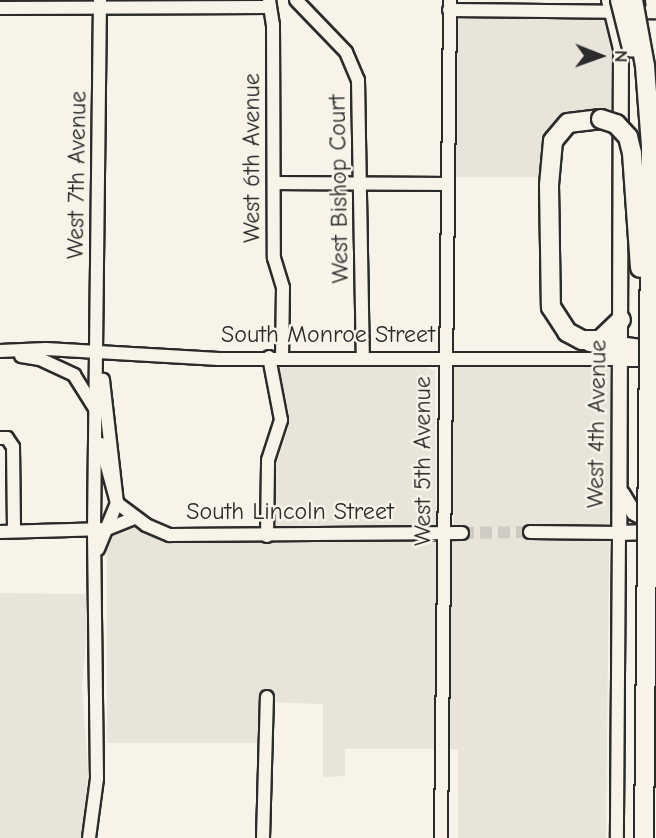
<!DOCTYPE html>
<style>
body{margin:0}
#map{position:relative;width:656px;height:838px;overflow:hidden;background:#f7f3e8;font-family:"Comic Neue",sans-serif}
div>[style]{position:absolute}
.built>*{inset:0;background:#e8e4da}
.minor-tunnel>*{height:12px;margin-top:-6px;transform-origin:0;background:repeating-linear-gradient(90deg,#cecbc2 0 12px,transparent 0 18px)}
.roads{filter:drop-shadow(2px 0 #2b2b2b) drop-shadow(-2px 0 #2b2b2b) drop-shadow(0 2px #2b2b2b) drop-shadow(0 -2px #2b2b2b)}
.minor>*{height:12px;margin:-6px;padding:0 6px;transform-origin:6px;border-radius:6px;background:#f7f3e8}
.major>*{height:14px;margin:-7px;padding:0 7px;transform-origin:7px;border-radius:7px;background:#f7f3e8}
.highway>*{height:18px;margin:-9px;padding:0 9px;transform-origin:9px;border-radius:9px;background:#f7f3e8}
.bridges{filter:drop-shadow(2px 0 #2b2b2b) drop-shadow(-2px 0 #2b2b2b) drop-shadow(0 2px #2b2b2b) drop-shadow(0 -2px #2b2b2b)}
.highway-bridge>*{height:18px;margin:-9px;padding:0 9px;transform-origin:9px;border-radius:9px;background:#f7f3e8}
span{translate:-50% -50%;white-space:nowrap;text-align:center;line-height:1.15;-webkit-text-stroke:5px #f7f3e8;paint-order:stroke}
.street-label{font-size:24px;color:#2b2b2b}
.north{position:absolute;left:565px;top:21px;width:70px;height:70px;-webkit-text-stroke:5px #f7f3e8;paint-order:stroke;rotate:91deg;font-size:19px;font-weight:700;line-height:28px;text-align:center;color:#2b2b2b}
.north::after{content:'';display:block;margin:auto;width:24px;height:32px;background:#2b2b2b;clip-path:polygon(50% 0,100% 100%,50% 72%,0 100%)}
</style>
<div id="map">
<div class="built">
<div style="clip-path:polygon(455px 14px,609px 19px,614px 41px,613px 110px,597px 107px,563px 118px,543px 177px,454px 177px)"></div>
<div style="clip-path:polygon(457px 363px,607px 366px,611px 370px,606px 838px,458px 838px,458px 749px,345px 749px,345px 776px,323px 777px,323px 704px,260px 702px,260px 743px,107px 743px,107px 536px,132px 525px,174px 542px,454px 539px,452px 365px)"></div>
<div style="clip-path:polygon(282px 367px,425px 367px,435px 371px,436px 525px,277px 528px,273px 524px,276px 466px,288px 428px,279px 370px)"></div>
<div style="clip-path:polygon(0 593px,90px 594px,82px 686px,88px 773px,82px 838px,0 838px)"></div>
</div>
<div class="minor-tunnel">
<div style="left:462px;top:533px;width:68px;rotate:-0.8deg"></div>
</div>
<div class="roads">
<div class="minor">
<div style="left:269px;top:0;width:25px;rotate:81deg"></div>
<div style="left:273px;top:25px;width:233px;rotate:89.8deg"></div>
<div style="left:274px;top:258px;width:31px;rotate:73deg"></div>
<div style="left:283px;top:288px;width:69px;rotate:90.8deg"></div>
<div style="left:296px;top:0;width:72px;rotate:46.1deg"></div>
<div style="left:346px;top:52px;width:30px;rotate:67deg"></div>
<div style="left:358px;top:80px;width:277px;rotate:89deg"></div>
<div style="left:0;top:8px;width:269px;rotate:-0.2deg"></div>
<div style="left:449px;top:10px;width:207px;rotate:0.6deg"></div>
<div style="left:274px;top:183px;width:172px;rotate:0.3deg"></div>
<div style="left:0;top:351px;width:46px;rotate:-2.5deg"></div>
<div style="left:46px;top:349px;width:173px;rotate:3.3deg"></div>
<div style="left:219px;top:359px;width:402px"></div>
<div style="left:21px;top:356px;width:19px;rotate:9deg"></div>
<div style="left:40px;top:359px;width:38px;rotate:25deg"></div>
<div style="left:74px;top:375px;width:40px;rotate:58deg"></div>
<div style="left:0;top:438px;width:7px"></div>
<div style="left:7px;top:438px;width:11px;rotate:56deg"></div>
<div style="left:13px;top:447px;width:82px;rotate:89.3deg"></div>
<div style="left:101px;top:444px;width:61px;rotate:74.8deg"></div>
<div style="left:117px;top:503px;width:36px;rotate:37deg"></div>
<div style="left:146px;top:525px;width:26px;rotate:23deg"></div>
<div style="left:170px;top:535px;width:292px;rotate:-0.4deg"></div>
<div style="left:0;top:532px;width:107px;rotate:-1.6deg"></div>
<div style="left:107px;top:529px;width:29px;rotate:-22deg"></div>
<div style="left:530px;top:532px;width:89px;rotate:0.6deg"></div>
<div style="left:619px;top:533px;width:305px;rotate:90.4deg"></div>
<div style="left:267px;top:536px;width:76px;rotate:-89.2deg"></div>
<div style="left:268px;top:460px;width:42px;rotate:-72deg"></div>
<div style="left:281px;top:420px;width:64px;rotate:-100.8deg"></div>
<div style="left:98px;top:549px;width:50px;rotate:-67.6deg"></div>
<div style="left:117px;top:503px;width:124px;rotate:-96.5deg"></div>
<div style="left:89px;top:838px;width:60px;rotate:-82.3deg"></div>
<div style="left:97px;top:779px;width:251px;rotate:-90.7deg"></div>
<div style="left:94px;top:528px;width:528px;rotate:-89.35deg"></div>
<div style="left:263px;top:838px;width:141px;rotate:-88.4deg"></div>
<div style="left:441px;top:838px;width:838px;rotate:-89.38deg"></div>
</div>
<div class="major">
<div style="left:609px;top:0;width:50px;rotate:76.2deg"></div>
<div style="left:621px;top:49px;width:484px;rotate:90.2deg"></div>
<div style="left:619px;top:533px;width:37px;rotate:-2deg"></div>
<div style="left:621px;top:359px;width:35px"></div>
<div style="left:622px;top:493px;width:23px;rotate:59deg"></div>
<div style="left:634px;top:513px;width:22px;rotate:27deg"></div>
</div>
<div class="highway">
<div style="left:655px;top:0;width:7px;rotate:82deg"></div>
<div style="left:601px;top:119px;width:33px;rotate:173deg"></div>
<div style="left:568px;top:123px;width:23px;rotate:130deg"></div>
<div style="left:553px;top:141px;width:44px;rotate:95.2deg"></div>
<div style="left:549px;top:185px;width:122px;rotate:89.1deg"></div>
<div style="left:551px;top:307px;width:30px;rotate:57deg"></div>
<div style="left:567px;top:332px;width:17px;rotate:28deg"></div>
<div style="left:582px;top:340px;width:18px"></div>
<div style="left:600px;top:340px;width:29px;rotate:-44deg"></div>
<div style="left:590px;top:342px;width:67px;rotate:7.8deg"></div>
</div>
</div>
<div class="bridges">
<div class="highway-bridge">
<div style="left:620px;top:0;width:49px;rotate:76deg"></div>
<div style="left:633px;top:0;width:67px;rotate:79.7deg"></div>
<div style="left:645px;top:66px;width:79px;rotate:85.7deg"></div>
<div style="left:651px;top:145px;width:693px;rotate:90.58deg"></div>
<div style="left:601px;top:119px;width:16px;rotate:18deg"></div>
<div style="left:616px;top:124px;width:18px;rotate:47deg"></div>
<div style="left:628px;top:137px;width:16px;rotate:76deg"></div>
<div style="left:632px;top:153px;width:115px;rotate:86deg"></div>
</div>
</div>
<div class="street-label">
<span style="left:252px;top:158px;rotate:-90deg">West 6th Avenue</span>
<span style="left:77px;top:175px;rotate:-89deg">West 7th Avenue</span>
<span style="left:339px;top:189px;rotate:-91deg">West Bishop Court</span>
<span style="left:328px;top:335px">South Monroe Street</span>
<span style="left:597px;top:424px;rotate:-89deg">West 4th Avenue</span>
<span style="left:423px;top:461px;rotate:-90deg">West 5th Avenue</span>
<span style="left:290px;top:512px">South Lincoln Street</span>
</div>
<div class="north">N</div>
</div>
